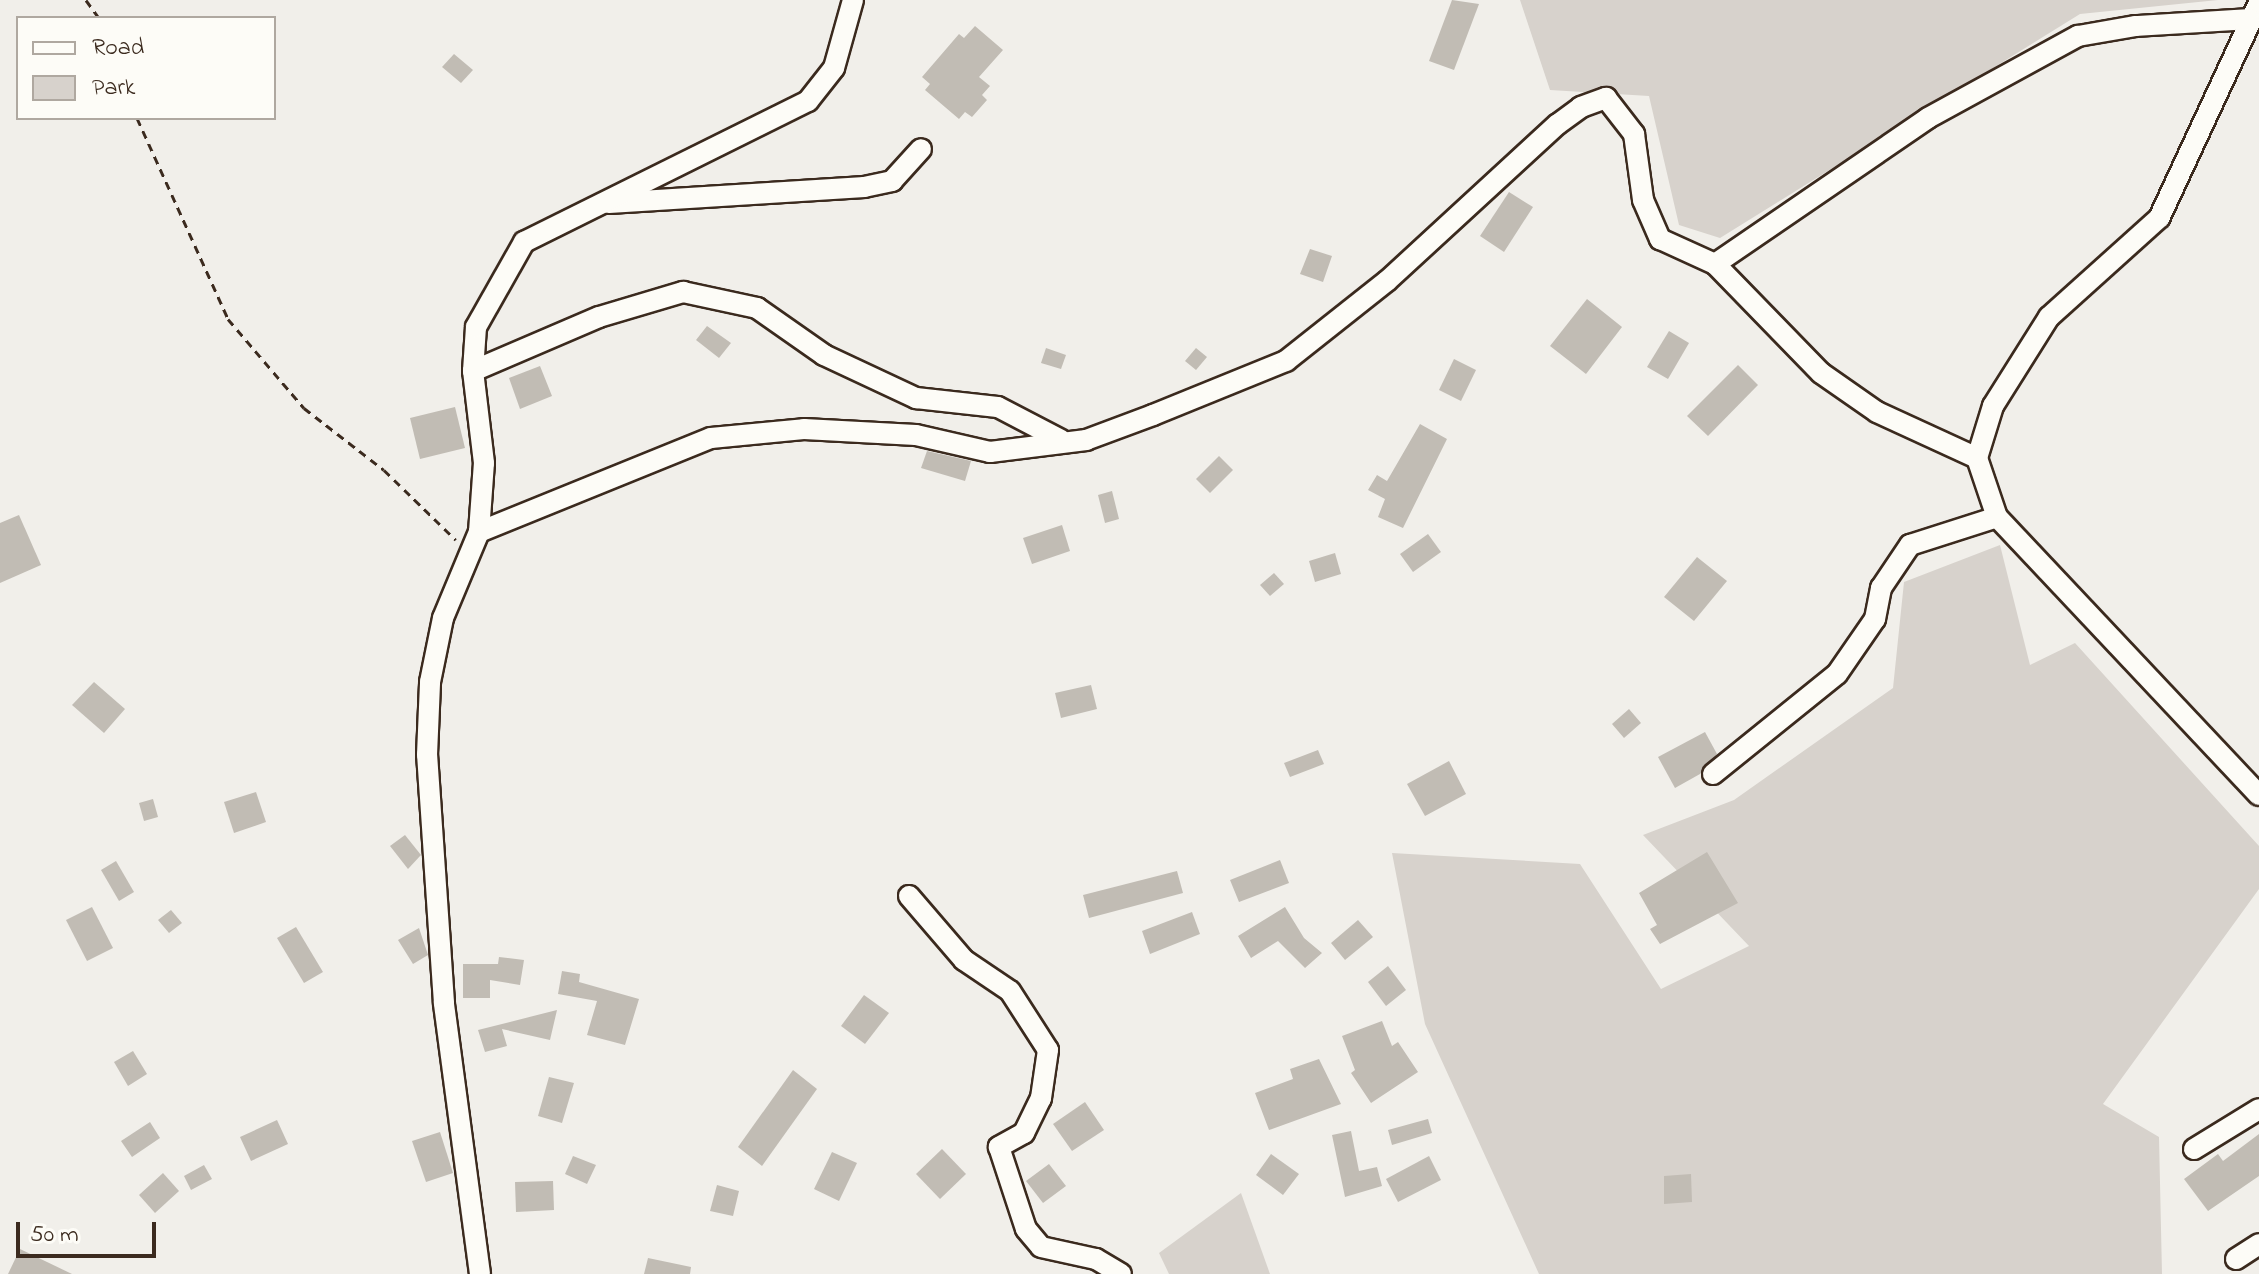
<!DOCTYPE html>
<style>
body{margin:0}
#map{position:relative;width:2259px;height:1274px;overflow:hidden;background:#f1efea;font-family:"Indie Flower",sans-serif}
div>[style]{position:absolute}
.green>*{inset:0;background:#d7d2cc}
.building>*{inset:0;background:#c1bcb4}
.path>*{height:3px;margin-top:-1.5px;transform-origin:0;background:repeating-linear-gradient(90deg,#3b2a1e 0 8px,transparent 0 14px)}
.roads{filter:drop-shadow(2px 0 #3b2a1e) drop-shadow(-2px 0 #3b2a1e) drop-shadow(0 2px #3b2a1e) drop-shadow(0 -2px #3b2a1e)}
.minor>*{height:20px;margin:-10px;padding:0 10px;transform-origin:10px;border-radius:10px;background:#fdfcf7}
span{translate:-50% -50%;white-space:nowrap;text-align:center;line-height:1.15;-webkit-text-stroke:7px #fdfcf7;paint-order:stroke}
.legend{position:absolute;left:16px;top:16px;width:260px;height:104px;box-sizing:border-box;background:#fdfcf7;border:2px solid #afa8a0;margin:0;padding:10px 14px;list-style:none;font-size:24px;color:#3b2a1e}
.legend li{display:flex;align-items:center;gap:16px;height:40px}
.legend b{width:40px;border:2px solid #afa8a0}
.scale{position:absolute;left:16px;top:1222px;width:140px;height:36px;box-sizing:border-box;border:4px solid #3b2a1e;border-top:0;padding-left:10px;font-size:24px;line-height:28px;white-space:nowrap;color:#3b2a1e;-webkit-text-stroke:6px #fdfcf7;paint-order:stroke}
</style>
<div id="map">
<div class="green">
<div style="clip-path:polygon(1520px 0,2218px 0,2080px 14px,1720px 238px,1679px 225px,1649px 96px,1550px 90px)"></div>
<div style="clip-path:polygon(2000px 545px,2030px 665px,2075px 643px,2259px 846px,2259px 889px,2103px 1104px,2159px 1137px,2162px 1274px,1539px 1274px,1425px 1024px,1392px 853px,1580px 864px,1661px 989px,1749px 946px,1643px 835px,1734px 800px,1893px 688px,1904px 582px)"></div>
<div style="clip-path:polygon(1241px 1193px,1270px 1274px,1169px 1274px,1159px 1253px)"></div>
</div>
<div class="building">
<div style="clip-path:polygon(1452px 0,1479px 4px,1454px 70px,1429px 61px)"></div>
<div style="clip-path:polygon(975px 26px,1003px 50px,979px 77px,990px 86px,982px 95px,987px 100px,972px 117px,965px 112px,959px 119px,925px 90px,930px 84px,922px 77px,959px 34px,964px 38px)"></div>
<div style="clip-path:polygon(454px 54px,473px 70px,461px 83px,442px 67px)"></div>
<div style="clip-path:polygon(1509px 192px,1533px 207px,1504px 252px,1480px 236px)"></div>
<div style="clip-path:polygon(1310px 249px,1332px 256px,1323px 282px,1300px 274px)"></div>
<div style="clip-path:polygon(1587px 299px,1622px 327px,1586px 374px,1550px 346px)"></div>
<div style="clip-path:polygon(707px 326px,731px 343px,719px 358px,696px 340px)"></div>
<div style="clip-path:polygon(1669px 331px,1689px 343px,1668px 379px,1647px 367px)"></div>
<div style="clip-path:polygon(1046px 348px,1066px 355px,1061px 369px,1041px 363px)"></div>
<div style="clip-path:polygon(1196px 348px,1207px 357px,1196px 370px,1185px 361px)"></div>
<div style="clip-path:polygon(1454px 359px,1476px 370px,1461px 401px,1439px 390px)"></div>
<div style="clip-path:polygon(1738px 365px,1758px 385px,1708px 436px,1687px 416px)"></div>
<div style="clip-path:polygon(540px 366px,552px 396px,520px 409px,509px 378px)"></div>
<div style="clip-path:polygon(455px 407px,465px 448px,420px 459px,410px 418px)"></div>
<div style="clip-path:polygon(1420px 424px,1447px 439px,1403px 528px,1378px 517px,1385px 499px,1368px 490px,1377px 475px,1387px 481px)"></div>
<div style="clip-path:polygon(927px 451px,971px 461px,965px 481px,921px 468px)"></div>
<div style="clip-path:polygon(1219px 456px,1233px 470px,1210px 493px,1196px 479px)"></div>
<div style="clip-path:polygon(1112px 491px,1119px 519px,1105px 523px,1098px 495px)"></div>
<div style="clip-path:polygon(19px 515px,41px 565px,0 583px,0 523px)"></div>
<div style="clip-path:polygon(1062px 525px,1070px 551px,1032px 564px,1023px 538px)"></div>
<div style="clip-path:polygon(1428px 534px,1441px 552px,1413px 572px,1400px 554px)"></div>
<div style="clip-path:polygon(1335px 553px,1341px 574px,1315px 582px,1309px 561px)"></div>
<div style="clip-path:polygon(1697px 557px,1727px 581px,1694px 621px,1664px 597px)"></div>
<div style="clip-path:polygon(1274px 573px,1284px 584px,1270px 596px,1260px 585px)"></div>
<div style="clip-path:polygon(94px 682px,125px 709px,104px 733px,72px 705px)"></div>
<div style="clip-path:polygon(1091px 685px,1097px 709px,1061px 718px,1055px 693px)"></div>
<div style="clip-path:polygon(1629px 709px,1641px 723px,1624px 738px,1612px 724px)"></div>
<div style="clip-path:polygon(1705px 732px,1717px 754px,1700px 774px,1675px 788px,1658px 757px)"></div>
<div style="clip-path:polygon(1318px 750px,1324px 764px,1290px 777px,1284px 763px)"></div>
<div style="clip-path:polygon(1449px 761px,1466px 794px,1425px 816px,1407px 784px)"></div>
<div style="clip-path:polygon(256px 792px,266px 822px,234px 833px,224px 802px)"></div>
<div style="clip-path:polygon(153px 799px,158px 817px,144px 821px,139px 803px)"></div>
<div style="clip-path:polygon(405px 835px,421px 855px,408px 869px,390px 846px)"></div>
<div style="clip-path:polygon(1707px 852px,1738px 903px,1660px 944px,1650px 929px,1657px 925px,1639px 893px)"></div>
<div style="clip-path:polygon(1280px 860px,1289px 883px,1239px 902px,1230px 880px)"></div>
<div style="clip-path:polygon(116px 861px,134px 892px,119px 901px,101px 870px)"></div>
<div style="clip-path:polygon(1177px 871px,1183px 893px,1089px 918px,1083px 895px)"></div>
<div style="clip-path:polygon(92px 907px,113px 948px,87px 961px,66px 920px)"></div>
<div style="clip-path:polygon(1285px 907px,1304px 938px,1322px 953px,1305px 968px,1278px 941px,1251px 958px,1238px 936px)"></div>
<div style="clip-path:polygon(171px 910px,182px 923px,169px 933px,158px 920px)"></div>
<div style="clip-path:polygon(1192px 912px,1200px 934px,1150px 954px,1142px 931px)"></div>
<div style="clip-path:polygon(1358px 920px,1373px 937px,1345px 960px,1331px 943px)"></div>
<div style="clip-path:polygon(296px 927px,323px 972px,304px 983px,277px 938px)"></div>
<div style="clip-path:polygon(419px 928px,428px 955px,413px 964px,398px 940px)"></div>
<div style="clip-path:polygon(499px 957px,524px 960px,520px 985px,490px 980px,490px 998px,463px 998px,463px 964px,498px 964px)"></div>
<div style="clip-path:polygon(1388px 966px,1406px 990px,1386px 1006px,1368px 982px)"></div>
<div style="clip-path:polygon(562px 971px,580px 974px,579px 982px,639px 999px,625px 1045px,587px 1035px,597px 1001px,558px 994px)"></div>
<div style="clip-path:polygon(864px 995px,889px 1013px,865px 1044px,841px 1026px)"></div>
<div style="clip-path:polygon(557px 1010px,550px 1040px,502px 1029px,507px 1046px,485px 1052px,478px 1030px)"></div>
<div style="clip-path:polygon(1382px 1021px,1392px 1046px,1398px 1042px,1418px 1072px,1371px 1103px,1351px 1073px,1355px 1070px,1342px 1036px)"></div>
<div style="clip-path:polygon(133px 1051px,147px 1074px,128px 1086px,114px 1062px)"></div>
<div style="clip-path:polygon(1319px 1059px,1341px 1104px,1269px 1130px,1255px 1093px,1293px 1079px,1290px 1069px)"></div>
<div style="clip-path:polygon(793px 1070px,817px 1089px,762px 1166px,738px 1147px)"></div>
<div style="clip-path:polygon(549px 1077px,574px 1083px,562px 1123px,538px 1116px)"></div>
<div style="clip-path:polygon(1085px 1102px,1104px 1130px,1072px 1151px,1053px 1124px)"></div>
<div style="clip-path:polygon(1428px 1119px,1432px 1133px,1392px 1145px,1388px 1130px)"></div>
<div style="clip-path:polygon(277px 1120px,288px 1144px,251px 1161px,240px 1137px)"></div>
<div style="clip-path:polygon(150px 1122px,160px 1138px,132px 1157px,121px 1141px)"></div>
<div style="clip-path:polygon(1351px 1131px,1359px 1171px,1377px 1167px,1382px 1186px,1345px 1197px,1332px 1135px)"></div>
<div style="clip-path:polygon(440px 1132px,453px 1173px,426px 1182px,412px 1141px)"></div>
<div style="clip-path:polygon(2259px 1134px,2259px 1176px,2208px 1211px,2184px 1179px,2218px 1154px,2223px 1161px)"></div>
<div style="clip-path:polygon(942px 1149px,966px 1174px,940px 1199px,916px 1174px)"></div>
<div style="clip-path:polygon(832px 1152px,857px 1163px,839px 1201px,814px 1189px)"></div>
<div style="clip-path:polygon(1271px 1154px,1299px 1174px,1283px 1195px,1256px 1175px)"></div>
<div style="clip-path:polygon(573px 1156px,596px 1165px,587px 1184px,565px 1174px)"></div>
<div style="clip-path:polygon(1429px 1156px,1441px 1180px,1398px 1202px,1386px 1179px)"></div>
<div style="clip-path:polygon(1049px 1164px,1066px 1186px,1043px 1203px,1026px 1181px)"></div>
<div style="clip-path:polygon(204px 1165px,212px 1179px,191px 1190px,184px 1176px)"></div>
<div style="clip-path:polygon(163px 1173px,179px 1191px,155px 1213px,139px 1195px)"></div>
<div style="clip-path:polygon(1691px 1174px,1692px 1202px,1664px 1204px,1664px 1176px)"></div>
<div style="clip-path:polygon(553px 1181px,554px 1210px,516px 1212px,515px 1182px)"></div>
<div style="clip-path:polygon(717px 1185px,739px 1191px,733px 1216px,710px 1211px)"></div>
<div style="clip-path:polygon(20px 1249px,72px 1274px,8px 1274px)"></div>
<div style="clip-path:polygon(648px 1258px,691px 1267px,690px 1274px,644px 1274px)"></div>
</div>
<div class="path">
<div style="left:86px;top:0;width:22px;rotate:54deg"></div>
<div style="left:137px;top:118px;width:221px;rotate:65.6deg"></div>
<div style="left:228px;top:319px;width:117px;rotate:49.5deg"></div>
<div style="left:304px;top:408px;width:101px;rotate:37.8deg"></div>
<div style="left:384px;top:470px;width:100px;rotate:44.2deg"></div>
</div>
<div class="roads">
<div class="minor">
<div style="left:2259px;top:3px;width:237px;rotate:114.9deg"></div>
<div style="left:2159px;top:218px;width:148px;rotate:138deg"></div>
<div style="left:2049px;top:317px;width:105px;rotate:122.2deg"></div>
<div style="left:1993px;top:406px;width:54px;rotate:107.1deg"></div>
<div style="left:1977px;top:458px;width:62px;rotate:71.3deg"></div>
<div style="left:1997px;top:517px;width:382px;rotate:46.7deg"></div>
<div style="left:609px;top:203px;width:256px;rotate:-3.6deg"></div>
<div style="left:864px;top:187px;width:29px;rotate:-12deg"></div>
<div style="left:892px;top:181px;width:43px;rotate:-47.8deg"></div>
<div style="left:1715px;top:264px;width:152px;rotate:45.8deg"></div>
<div style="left:1821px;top:373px;width:68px;rotate:34.9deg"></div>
<div style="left:1877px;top:412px;width:110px;rotate:24.7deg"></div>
<div style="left:473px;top:371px;width:137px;rotate:-23.2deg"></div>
<div style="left:599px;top:317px;width:88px;rotate:-16.6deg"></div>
<div style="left:683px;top:292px;width:76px;rotate:12.2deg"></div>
<div style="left:757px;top:308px;width:82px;rotate:35deg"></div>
<div style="left:824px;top:355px;width:102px;rotate:25.1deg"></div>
<div style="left:916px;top:398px;width:82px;rotate:6.3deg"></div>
<div style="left:998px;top:407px;width:71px;rotate:27.6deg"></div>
<div style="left:479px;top:532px;width:250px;rotate:-22.1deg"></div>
<div style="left:711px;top:438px;width:93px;rotate:-5.5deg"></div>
<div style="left:804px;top:429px;width:112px;rotate:3.1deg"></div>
<div style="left:916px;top:435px;width:76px;rotate:12.9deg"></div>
<div style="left:990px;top:452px;width:97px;rotate:-7.1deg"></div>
<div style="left:1086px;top:440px;width:72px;rotate:-20.5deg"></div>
<div style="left:1153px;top:415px;width:144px;rotate:-22.1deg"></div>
<div style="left:1286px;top:361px;width:129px;rotate:-38.4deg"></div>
<div style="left:1387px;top:281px;width:232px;rotate:-42.6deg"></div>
<div style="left:1558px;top:124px;width:29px;rotate:-36deg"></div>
<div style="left:1581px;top:107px;width:27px;rotate:-20deg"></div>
<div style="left:1606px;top:98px;width:46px;rotate:52.1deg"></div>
<div style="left:1634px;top:134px;width:67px;rotate:82.2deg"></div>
<div style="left:1643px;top:200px;width:43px;rotate:66.4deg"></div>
<div style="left:1660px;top:239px;width:60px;rotate:24.4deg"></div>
<div style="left:1715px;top:264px;width:258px;rotate:-34.4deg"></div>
<div style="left:1928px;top:118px;width:171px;rotate:-28.7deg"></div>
<div style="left:2078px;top:36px;width:59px;rotate:-9.8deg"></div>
<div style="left:2136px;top:26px;width:113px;rotate:-3.5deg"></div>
<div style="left:1713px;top:774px;width:159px;rotate:-38.9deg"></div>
<div style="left:1837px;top:674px;width:67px;rotate:-55.4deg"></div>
<div style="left:1875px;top:619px;width:32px;rotate:-79deg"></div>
<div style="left:1881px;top:588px;width:52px;rotate:-56deg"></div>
<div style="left:1910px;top:545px;width:91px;rotate:-17.8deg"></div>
<div style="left:909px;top:896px;width:84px;rotate:49.3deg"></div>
<div style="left:964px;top:960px;width:55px;rotate:34deg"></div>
<div style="left:1010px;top:991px;width:70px;rotate:57.2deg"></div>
<div style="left:1048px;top:1050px;width:49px;rotate:98.3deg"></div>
<div style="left:1041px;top:1098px;width:39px;rotate:116deg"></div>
<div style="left:1024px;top:1133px;width:29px;rotate:151deg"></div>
<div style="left:999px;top:1147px;width:86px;rotate:71.8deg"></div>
<div style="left:1026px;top:1229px;width:23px;rotate:50deg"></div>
<div style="left:1041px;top:1247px;width:56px;rotate:12.3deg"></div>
<div style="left:1096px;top:1259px;width:29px;rotate:31deg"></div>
<div style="left:2194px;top:1149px;width:76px;rotate:-31.6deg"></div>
<div style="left:2236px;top:1259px;width:27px;rotate:-33deg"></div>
<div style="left:480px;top:1274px;width:273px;rotate:-97.6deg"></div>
<div style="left:444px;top:1003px;width:249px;rotate:-93.9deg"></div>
<div style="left:427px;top:755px;width:73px;rotate:-87.6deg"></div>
<div style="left:430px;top:682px;width:65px;rotate:-78.5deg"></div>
<div style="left:443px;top:618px;width:93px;rotate:-67.3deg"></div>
<div style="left:479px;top:532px;width:69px;rotate:-85.9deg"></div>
<div style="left:484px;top:463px;width:93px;rotate:-96.8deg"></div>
<div style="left:473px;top:371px;width:44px;rotate:-86.1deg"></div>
<div style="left:476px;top:327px;width:98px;rotate:-60.5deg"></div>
<div style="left:524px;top:242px;width:317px;rotate:-26.4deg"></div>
<div style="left:808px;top:101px;width:42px;rotate:-51.8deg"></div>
<div style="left:834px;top:68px;width:71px;rotate:-74.4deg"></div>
</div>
</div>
<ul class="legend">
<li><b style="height:10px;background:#fdfcf7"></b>Road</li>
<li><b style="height:22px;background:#d7d2cc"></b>Park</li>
</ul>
<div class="scale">50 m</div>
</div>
